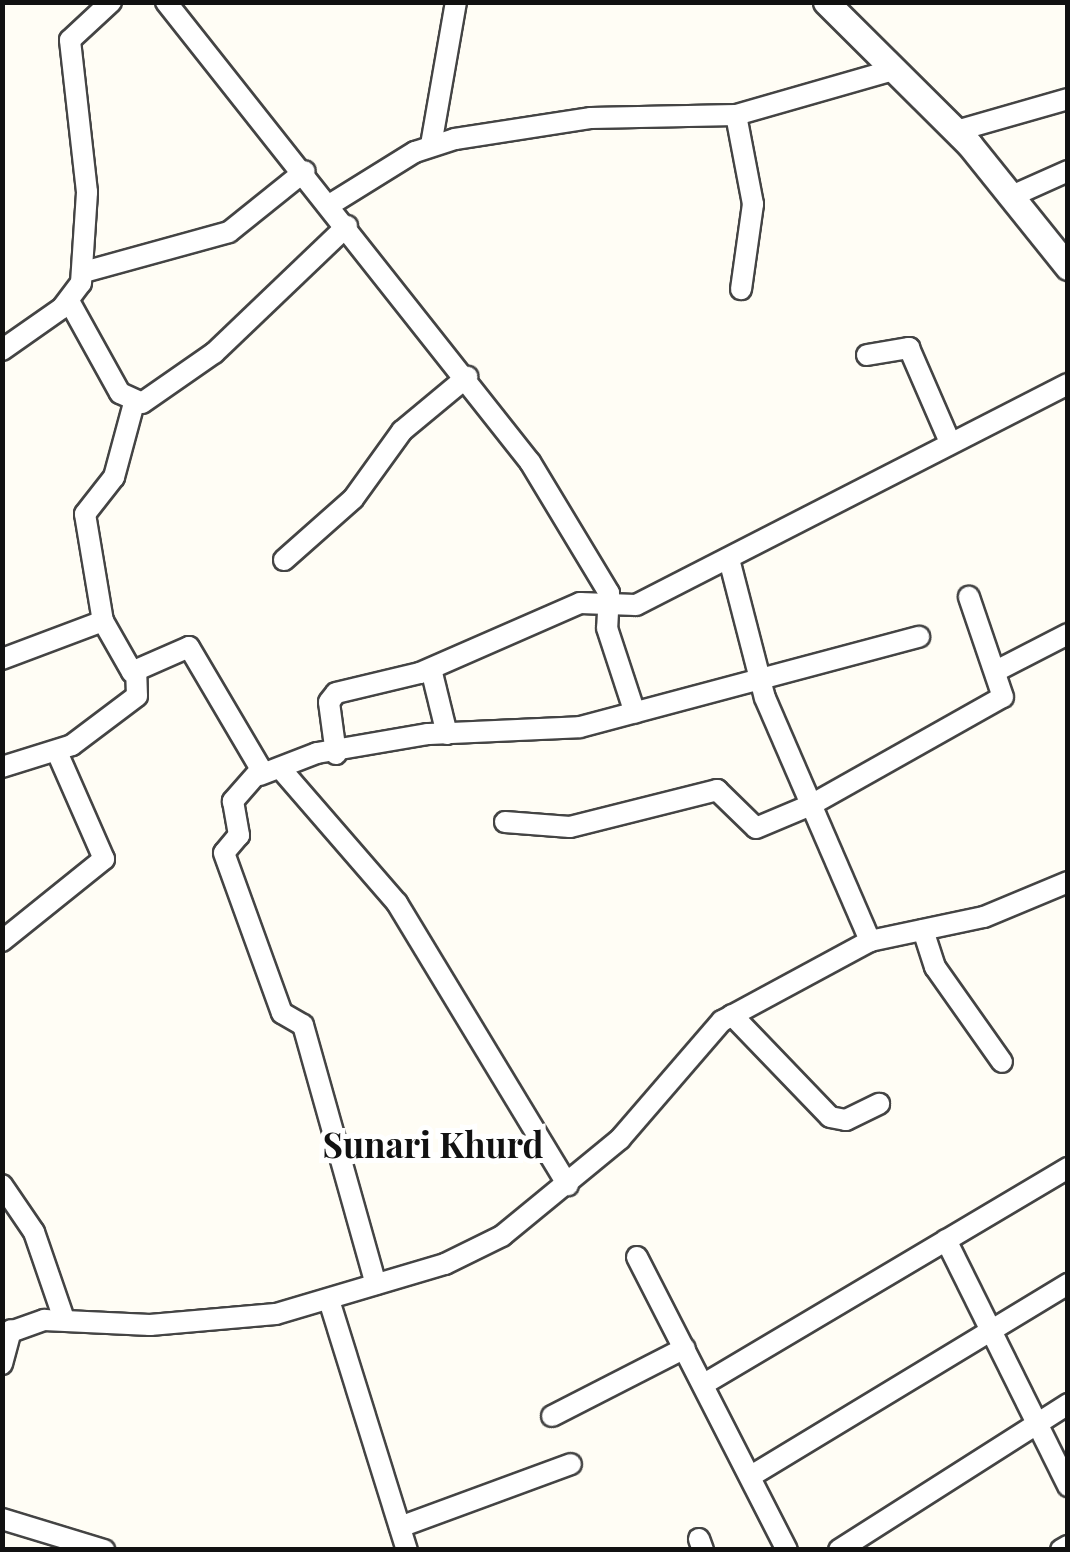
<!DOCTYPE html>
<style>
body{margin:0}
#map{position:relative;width:1070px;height:1552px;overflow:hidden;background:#fffdf5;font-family:"Playfair Display",serif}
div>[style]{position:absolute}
.roads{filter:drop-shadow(2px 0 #444) drop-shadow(-2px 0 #444) drop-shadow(0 2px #444) drop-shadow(0 -2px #444)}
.minor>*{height:20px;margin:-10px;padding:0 10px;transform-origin:10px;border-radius:10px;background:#fff}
.tertiary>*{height:25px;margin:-12.5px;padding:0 12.5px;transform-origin:12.5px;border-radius:12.5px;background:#fff}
span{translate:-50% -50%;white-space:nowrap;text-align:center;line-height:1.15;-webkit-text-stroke:10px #fff;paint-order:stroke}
.quarter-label{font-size:35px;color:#111;font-weight:700}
.frame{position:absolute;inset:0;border:5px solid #111;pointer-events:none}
</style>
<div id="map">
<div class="roads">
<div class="minor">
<div style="left:166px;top:2px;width:587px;rotate:51.65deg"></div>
<div style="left:530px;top:462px;width:153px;rotate:58.9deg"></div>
<div style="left:609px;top:593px;width:35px;rotate:93deg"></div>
<div style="left:607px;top:628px;width:89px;rotate:71.8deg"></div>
<div style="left:736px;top:115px;width:91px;rotate:79.2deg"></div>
<div style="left:753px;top:204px;width:86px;rotate:98deg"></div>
<div style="left:956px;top:131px;width:116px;rotate:-15.9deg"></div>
<div style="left:431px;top:145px;width:145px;rotate:-80.1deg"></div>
<div style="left:1012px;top:196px;width:61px;rotate:-24.1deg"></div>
<div style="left:331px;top:204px;width:99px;rotate:-31.8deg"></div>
<div style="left:415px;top:152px;width:42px;rotate:-18deg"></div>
<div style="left:455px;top:139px;width:138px;rotate:-8.8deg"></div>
<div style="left:591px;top:118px;width:145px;rotate:-1.2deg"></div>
<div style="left:736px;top:115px;width:163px;rotate:-16deg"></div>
<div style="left:84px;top:272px;width:150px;rotate:-15.4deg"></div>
<div style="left:229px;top:232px;width:97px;rotate:-38.8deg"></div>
<div style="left:69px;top:301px;width:105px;rotate:61deg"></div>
<div style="left:120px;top:393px;width:24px;rotate:24deg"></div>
<div style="left:142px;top:403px;width:88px;rotate:-34.8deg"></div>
<div style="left:214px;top:353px;width:184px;rotate:-43.7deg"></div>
<div style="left:2px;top:350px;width:73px;rotate:-35deg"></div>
<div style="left:62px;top:308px;width:31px;rotate:-53deg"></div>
<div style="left:81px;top:283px;width:91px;rotate:-86.2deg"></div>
<div style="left:87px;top:192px;width:153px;rotate:-96.4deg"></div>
<div style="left:70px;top:40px;width:56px;rotate:-42.8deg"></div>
<div style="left:867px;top:355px;width:43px;rotate:-9.5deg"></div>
<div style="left:909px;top:348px;width:100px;rotate:66.5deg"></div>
<div style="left:134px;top:403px;width:77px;rotate:105.1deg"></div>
<div style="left:114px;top:477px;width:47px;rotate:128.1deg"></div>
<div style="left:85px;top:514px;width:109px;rotate:80.5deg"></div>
<div style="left:103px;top:621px;width:59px;rotate:60.4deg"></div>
<div style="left:132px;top:672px;width:62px;rotate:-23.7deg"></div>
<div style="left:189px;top:647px;width:142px;rotate:59.5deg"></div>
<div style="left:261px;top:769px;width:43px;rotate:131.2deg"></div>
<div style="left:233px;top:801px;width:35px;rotate:80deg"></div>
<div style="left:239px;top:835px;width:23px;rotate:130deg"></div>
<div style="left:224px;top:853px;width:170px;rotate:70.1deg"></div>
<div style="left:282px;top:1013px;width:24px;rotate:30deg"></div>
<div style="left:303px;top:1025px;width:269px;rotate:74.3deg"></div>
<div style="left:284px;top:560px;width:92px;rotate:-41.5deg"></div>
<div style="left:353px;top:499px;width:84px;rotate:-54.2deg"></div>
<div style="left:402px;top:431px;width:85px;rotate:-39.7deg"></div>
<div style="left:730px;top:563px;width:139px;rotate:75.5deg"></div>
<div style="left:765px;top:698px;width:265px;rotate:66.6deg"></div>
<div style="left:2px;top:659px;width:108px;rotate:-20.6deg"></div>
<div style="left:431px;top:669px;width:67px;rotate:76.2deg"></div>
<div style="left:996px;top:671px;width:81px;rotate:-27.2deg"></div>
<div style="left:336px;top:754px;width:52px;rotate:-97.7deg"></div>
<div style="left:329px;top:702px;width:11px;rotate:-52deg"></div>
<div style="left:336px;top:693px;width:86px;rotate:-13.4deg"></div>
<div style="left:420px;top:673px;width:175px;rotate:-23.6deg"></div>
<div style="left:580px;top:603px;width:56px;rotate:2deg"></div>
<div style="left:636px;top:605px;width:485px;rotate:-27.1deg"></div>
<div style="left:2px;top:767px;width:73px;rotate:-17.4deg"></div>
<div style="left:72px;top:745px;width:81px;rotate:-37deg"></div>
<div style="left:137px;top:696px;width:25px;rotate:-92deg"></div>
<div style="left:280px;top:768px;width:179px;rotate:49.1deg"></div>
<div style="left:397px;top:903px;width:330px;rotate:58.8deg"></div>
<div style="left:260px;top:775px;width:61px;rotate:-21.1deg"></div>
<div style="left:317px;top:753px;width:113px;rotate:-9.7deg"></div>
<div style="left:428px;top:734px;width:152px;rotate:-2.6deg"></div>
<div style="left:580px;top:727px;width:351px;rotate:-14.9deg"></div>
<div style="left:505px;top:822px;width:65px;rotate:4.4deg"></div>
<div style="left:570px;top:827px;width:152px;rotate:-14.1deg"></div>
<div style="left:717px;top:790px;width:54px;rotate:44.3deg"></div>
<div style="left:756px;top:828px;width:60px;rotate:-22.7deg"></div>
<div style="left:811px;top:805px;width:220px;rotate:-29.4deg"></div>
<div style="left:1003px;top:697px;width:106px;rotate:-108.8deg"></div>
<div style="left:923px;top:930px;width:39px;rotate:72deg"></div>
<div style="left:935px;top:967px;width:116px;rotate:54.8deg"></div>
<div style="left:2px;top:941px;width:131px;rotate:-38.8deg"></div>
<div style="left:104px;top:859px;width:115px;rotate:-113.7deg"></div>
<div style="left:732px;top:1015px;width:141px;rotate:46.1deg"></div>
<div style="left:830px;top:1117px;width:16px;rotate:11deg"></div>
<div style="left:846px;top:1120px;width:37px;rotate:-26deg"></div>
<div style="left:2px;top:1185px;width:57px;rotate:55.8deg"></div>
<div style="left:34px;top:1232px;width:92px;rotate:71deg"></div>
<div style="left:946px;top:1240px;width:275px;rotate:63.6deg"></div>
<div style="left:637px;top:1257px;width:329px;rotate:62.9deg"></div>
<div style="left:329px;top:1300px;width:262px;rotate:72.7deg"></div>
<div style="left:2px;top:1335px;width:45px;rotate:-19.7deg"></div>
<div style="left:44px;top:1320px;width:106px;rotate:2.7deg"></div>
<div style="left:150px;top:1325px;width:126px;rotate:-5deg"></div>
<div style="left:276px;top:1314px;width:176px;rotate:-16.5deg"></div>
<div style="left:445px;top:1264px;width:64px;rotate:-26.2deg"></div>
<div style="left:502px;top:1236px;width:153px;rotate:-39.4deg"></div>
<div style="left:620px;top:1139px;width:156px;rotate:-49.2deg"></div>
<div style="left:722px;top:1021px;width:168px;rotate:-28.4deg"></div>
<div style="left:870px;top:941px;width:116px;rotate:-11.9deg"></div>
<div style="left:984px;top:917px;width:91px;rotate:-22.6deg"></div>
<div style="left:2px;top:1364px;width:35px;rotate:-75deg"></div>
<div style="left:704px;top:1384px;width:423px;rotate:-30.7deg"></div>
<div style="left:552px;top:1416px;width:149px;rotate:-27.1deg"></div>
<div style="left:751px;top:1476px;width:371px;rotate:-31.2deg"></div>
<div style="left:2px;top:1519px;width:107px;rotate:16.9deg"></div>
<div style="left:400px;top:1527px;width:182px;rotate:-20.2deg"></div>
<div style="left:699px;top:1539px;width:12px;rotate:70deg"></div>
<div style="left:839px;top:1550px;width:272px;rotate:-32.5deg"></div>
<div style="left:1061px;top:1550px;width:8px;rotate:-30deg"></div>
</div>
<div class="tertiary">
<div style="left:826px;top:2px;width:202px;rotate:44.8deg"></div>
<div style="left:969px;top:144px;width:158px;rotate:51.2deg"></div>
</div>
</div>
<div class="quarter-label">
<span style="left:433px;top:1144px">Sunari Khurd</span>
</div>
<div class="frame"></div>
</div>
